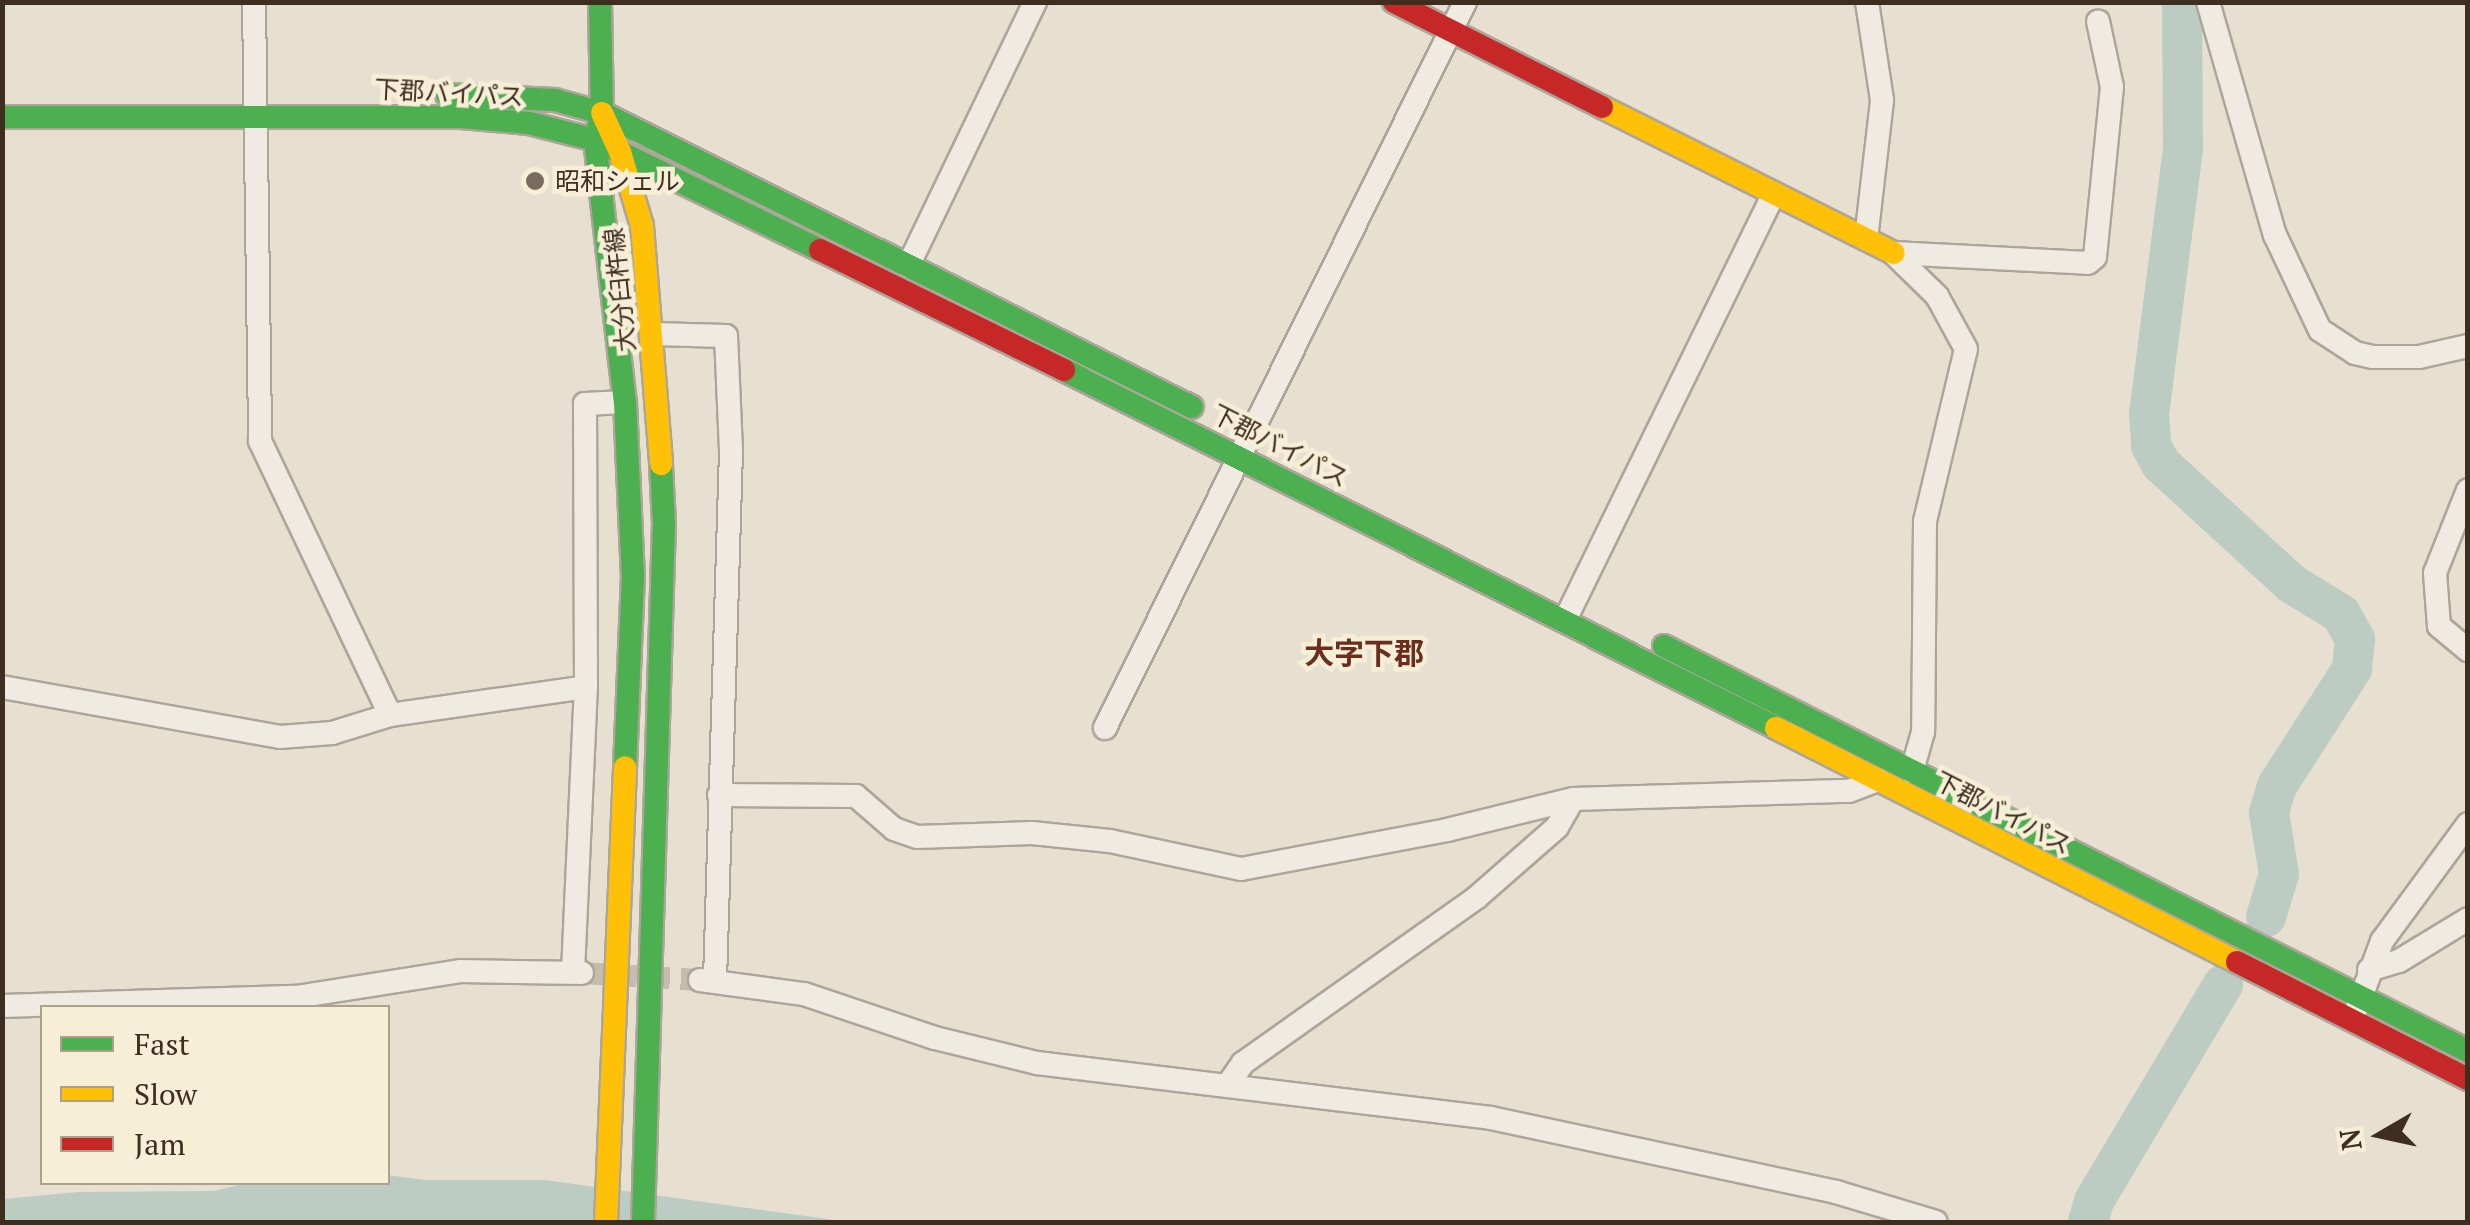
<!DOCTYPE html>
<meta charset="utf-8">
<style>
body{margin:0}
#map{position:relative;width:2470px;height:1225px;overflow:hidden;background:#e7e0d1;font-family:"PT Serif","Noto Sans JP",serif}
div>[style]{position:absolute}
.water>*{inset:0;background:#bcccc2}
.river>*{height:40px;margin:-20px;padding:0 20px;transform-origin:20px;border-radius:20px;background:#bcccc2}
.street-tunnel>*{height:22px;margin-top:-11px;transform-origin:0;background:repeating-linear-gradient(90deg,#c5bcae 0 22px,transparent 0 33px)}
.roads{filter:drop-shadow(2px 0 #ada599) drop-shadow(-2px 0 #ada599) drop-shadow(0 2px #ada599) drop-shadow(0 -2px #ada599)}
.street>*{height:22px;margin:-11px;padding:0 11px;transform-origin:11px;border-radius:11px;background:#efebe3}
.fast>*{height:22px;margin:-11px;padding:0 11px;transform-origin:11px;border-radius:11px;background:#4caf50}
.slow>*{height:22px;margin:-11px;padding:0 11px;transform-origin:11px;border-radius:11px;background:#ffc107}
.jam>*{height:22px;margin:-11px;padding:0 11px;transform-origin:11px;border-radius:11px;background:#c62828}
.dots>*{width:28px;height:28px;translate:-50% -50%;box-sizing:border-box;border:5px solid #f7eed8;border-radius:50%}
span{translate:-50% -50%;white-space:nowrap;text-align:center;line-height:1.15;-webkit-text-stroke:9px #f7eed8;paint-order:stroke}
.street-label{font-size:25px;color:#3d2e20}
.poi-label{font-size:25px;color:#3d2e20}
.left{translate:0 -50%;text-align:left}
.quarter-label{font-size:30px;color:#6b2e1e;font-weight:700}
.frame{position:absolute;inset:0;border:5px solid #3d2e20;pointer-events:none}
.legend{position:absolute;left:40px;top:1005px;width:350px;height:180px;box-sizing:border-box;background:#f7eed8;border:2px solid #ada18e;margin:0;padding:12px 18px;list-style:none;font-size:30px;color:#3d2e20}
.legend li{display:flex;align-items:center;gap:20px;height:50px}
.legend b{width:50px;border:2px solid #ada18e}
.north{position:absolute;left:2330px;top:1085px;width:100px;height:100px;-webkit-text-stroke:8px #f7eed8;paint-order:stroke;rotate:261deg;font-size:28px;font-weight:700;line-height:40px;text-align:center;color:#3d2e20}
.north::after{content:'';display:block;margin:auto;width:35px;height:45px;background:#3d2e20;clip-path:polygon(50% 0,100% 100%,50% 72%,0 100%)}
</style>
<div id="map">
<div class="water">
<div style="clip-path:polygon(388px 1175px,424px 1180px,545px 1180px,849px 1222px,3px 1222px,3px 1199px,78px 1192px,214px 1191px,251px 1182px,388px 1182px)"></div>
</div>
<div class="river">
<div style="left:2182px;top:2px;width:147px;rotate:89.6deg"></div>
<div style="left:2183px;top:149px;width:267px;rotate:97.3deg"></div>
<div style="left:2149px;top:414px;width:32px;rotate:86deg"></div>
<div style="left:2151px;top:446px;width:21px;rotate:61deg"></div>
<div style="left:2161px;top:464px;width:178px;rotate:42.5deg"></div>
<div style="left:2292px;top:584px;width:57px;rotate:31.5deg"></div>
<div style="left:2341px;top:614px;width:29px;rotate:61deg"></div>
<div style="left:2355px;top:639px;width:30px;rotate:96deg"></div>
<div style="left:2352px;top:669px;width:139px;rotate:122.7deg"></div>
<div style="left:2277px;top:786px;width:28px;rotate:107deg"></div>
<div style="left:2269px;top:813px;width:62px;rotate:80.7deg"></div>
<div style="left:2279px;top:874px;width:45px;rotate:106.8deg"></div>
<div style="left:2088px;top:1222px;width:22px;rotate:-74deg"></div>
<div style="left:2094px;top:1201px;width:252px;rotate:-59.2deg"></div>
</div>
<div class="street-tunnel">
<div style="left:582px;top:973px;width:118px;rotate:3.4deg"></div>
</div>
<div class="roads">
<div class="street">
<div style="left:254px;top:2px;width:439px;rotate:89.2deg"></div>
<div style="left:260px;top:441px;width:303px;rotate:64.6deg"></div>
<div style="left:2208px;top:2px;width:242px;rotate:74deg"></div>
<div style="left:2275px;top:235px;width:105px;rotate:64.7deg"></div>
<div style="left:2320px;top:330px;width:42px;rotate:33.3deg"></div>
<div style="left:2355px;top:353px;width:18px;rotate:13deg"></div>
<div style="left:2373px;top:357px;width:46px"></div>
<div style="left:2419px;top:357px;width:50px;rotate:-12.7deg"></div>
<div style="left:1866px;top:239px;width:140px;rotate:-83.4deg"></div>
<div style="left:1882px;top:100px;width:99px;rotate:-98.7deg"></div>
<div style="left:1893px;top:253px;width:62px;rotate:44.3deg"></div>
<div style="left:1937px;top:296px;width:60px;rotate:61.3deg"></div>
<div style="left:1966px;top:349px;width:177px;rotate:103.4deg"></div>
<div style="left:1925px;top:521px;width:211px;rotate:90.5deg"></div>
<div style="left:1923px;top:732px;width:41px;rotate:105.8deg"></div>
<div style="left:1893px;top:253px;width:195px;rotate:2.9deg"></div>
<div style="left:2088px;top:263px;width:9px;rotate:-41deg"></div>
<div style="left:2095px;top:257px;width:171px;rotate:-84.3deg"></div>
<div style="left:2112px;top:87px;width:67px;rotate:-102deg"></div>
<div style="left:908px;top:266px;width:293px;rotate:-64.3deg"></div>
<div style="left:654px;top:334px;width:72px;rotate:1.6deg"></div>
<div style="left:726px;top:336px;width:115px;rotate:87.5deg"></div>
<div style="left:731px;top:451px;width:530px;rotate:91.73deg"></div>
<div style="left:2468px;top:490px;width:89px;rotate:111.7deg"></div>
<div style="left:2435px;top:573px;width:53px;rotate:85.7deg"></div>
<div style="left:2439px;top:626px;width:38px;rotate:40deg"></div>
<div style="left:1565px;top:620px;width:475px;rotate:-63.9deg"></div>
<div style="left:2px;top:687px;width:282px;rotate:10.2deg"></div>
<div style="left:280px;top:737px;width:52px;rotate:-4.4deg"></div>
<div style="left:332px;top:733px;width:61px;rotate:-17.2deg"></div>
<div style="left:390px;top:715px;width:198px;rotate:-8.1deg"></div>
<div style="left:1105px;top:728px;width:810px;rotate:-63.62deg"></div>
<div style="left:719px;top:795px;width:137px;rotate:0.4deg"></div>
<div style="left:856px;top:796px;width:50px;rotate:41deg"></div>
<div style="left:894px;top:829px;width:24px;rotate:19deg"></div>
<div style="left:917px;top:837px;width:115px;rotate:-2deg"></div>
<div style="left:1032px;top:833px;width:78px;rotate:5.9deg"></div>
<div style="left:1110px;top:841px;width:134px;rotate:12.1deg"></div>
<div style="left:1241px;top:869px;width:210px;rotate:-10.7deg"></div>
<div style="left:1447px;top:830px;width:130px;rotate:-13.8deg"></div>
<div style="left:1573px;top:799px;width:276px;rotate:-1.7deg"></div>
<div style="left:1849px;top:791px;width:31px;rotate:-21deg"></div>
<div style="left:2369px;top:970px;width:31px;rotate:-17deg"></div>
<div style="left:2399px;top:961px;width:81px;rotate:-31.3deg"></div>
<div style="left:573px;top:972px;width:285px;rotate:-87.4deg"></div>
<div style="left:586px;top:687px;width:283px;rotate:-90.2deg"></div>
<div style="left:585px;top:404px;width:40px;rotate:-2.9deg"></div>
<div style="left:700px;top:980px;width:105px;rotate:7.7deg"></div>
<div style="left:804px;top:994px;width:138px;rotate:18.6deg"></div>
<div style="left:935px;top:1038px;width:105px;rotate:13.8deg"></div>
<div style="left:1037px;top:1063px;width:457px;rotate:6.9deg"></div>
<div style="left:1491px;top:1118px;width:353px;rotate:12.1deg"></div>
<div style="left:1836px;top:1192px;width:104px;rotate:16.7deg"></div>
<div style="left:2px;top:1006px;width:294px;rotate:-1.8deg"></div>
<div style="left:296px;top:997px;width:166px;rotate:-9deg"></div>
<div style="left:460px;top:971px;width:122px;rotate:0.9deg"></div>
<div style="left:2357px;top:1008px;width:72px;rotate:-69.5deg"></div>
<div style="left:2382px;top:941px;width:145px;rotate:-53.7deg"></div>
<div style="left:1229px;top:1083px;width:24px;rotate:-55deg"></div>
<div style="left:1243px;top:1063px;width:286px;rotate:-35.3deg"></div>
<div style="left:1476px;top:898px;width:108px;rotate:-41.2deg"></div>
<div style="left:1557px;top:827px;width:32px;rotate:-60deg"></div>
</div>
<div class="fast">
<div style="left:600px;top:2px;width:111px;rotate:89deg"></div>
<div style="left:447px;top:95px;width:108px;rotate:2.7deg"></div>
<div style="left:555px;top:100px;width:49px;rotate:15.5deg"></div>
<div style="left:602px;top:113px;width:659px;rotate:26.49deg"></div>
<div style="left:2px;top:117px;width:459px"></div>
<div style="left:461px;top:117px;width:68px;rotate:5deg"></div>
<div style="left:529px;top:123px;width:68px;rotate:14.4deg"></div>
<div style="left:595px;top:140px;width:250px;rotate:26.1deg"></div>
<div style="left:600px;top:120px;width:21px;rotate:104deg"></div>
<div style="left:595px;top:140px;width:264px;rotate:83.5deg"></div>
<div style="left:625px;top:402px;width:174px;rotate:87.4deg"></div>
<div style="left:633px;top:576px;width:191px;rotate:92.4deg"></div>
<div style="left:1064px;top:370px;width:797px;rotate:26.69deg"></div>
<div style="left:1664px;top:646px;width:900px;rotate:26.74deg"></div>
<div style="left:643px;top:1222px;width:698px;rotate:-88.28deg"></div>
<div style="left:664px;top:524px;width:60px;rotate:-92.9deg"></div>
</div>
<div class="slow">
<div style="left:1602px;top:107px;width:326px;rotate:26.6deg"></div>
<div style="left:602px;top:113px;width:43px;rotate:65.2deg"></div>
<div style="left:620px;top:152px;width:77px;rotate:73.4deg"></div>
<div style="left:642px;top:226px;width:239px;rotate:85.4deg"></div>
<div style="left:1776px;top:728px;width:517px;rotate:26.91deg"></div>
<div style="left:606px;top:1222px;width:455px;rotate:-87.6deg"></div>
</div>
<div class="jam">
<div style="left:1394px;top:2px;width:233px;rotate:26.8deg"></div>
<div style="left:820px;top:250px;width:272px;rotate:26.2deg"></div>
<div style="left:2237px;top:962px;width:259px;rotate:26.9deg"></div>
</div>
</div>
<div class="dots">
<div style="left:535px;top:181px;background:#786c5e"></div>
</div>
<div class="street-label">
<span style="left:449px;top:93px;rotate:3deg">下郡バイパス</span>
<span style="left:620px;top:290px;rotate:-96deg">大分臼杵線</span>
<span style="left:1280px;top:446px;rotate:27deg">下郡バイパス</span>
<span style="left:2003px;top:813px;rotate:27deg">下郡バイパス</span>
</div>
<div class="poi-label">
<span class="left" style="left:555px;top:181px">昭和シェル</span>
</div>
<div class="quarter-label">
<span style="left:1364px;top:653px">大字下郡</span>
</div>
<div class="frame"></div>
<ul class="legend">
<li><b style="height:12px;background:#4caf50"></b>Fast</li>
<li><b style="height:12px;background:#ffc107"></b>Slow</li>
<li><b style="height:12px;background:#c62828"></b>Jam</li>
</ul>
<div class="north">N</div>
</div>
